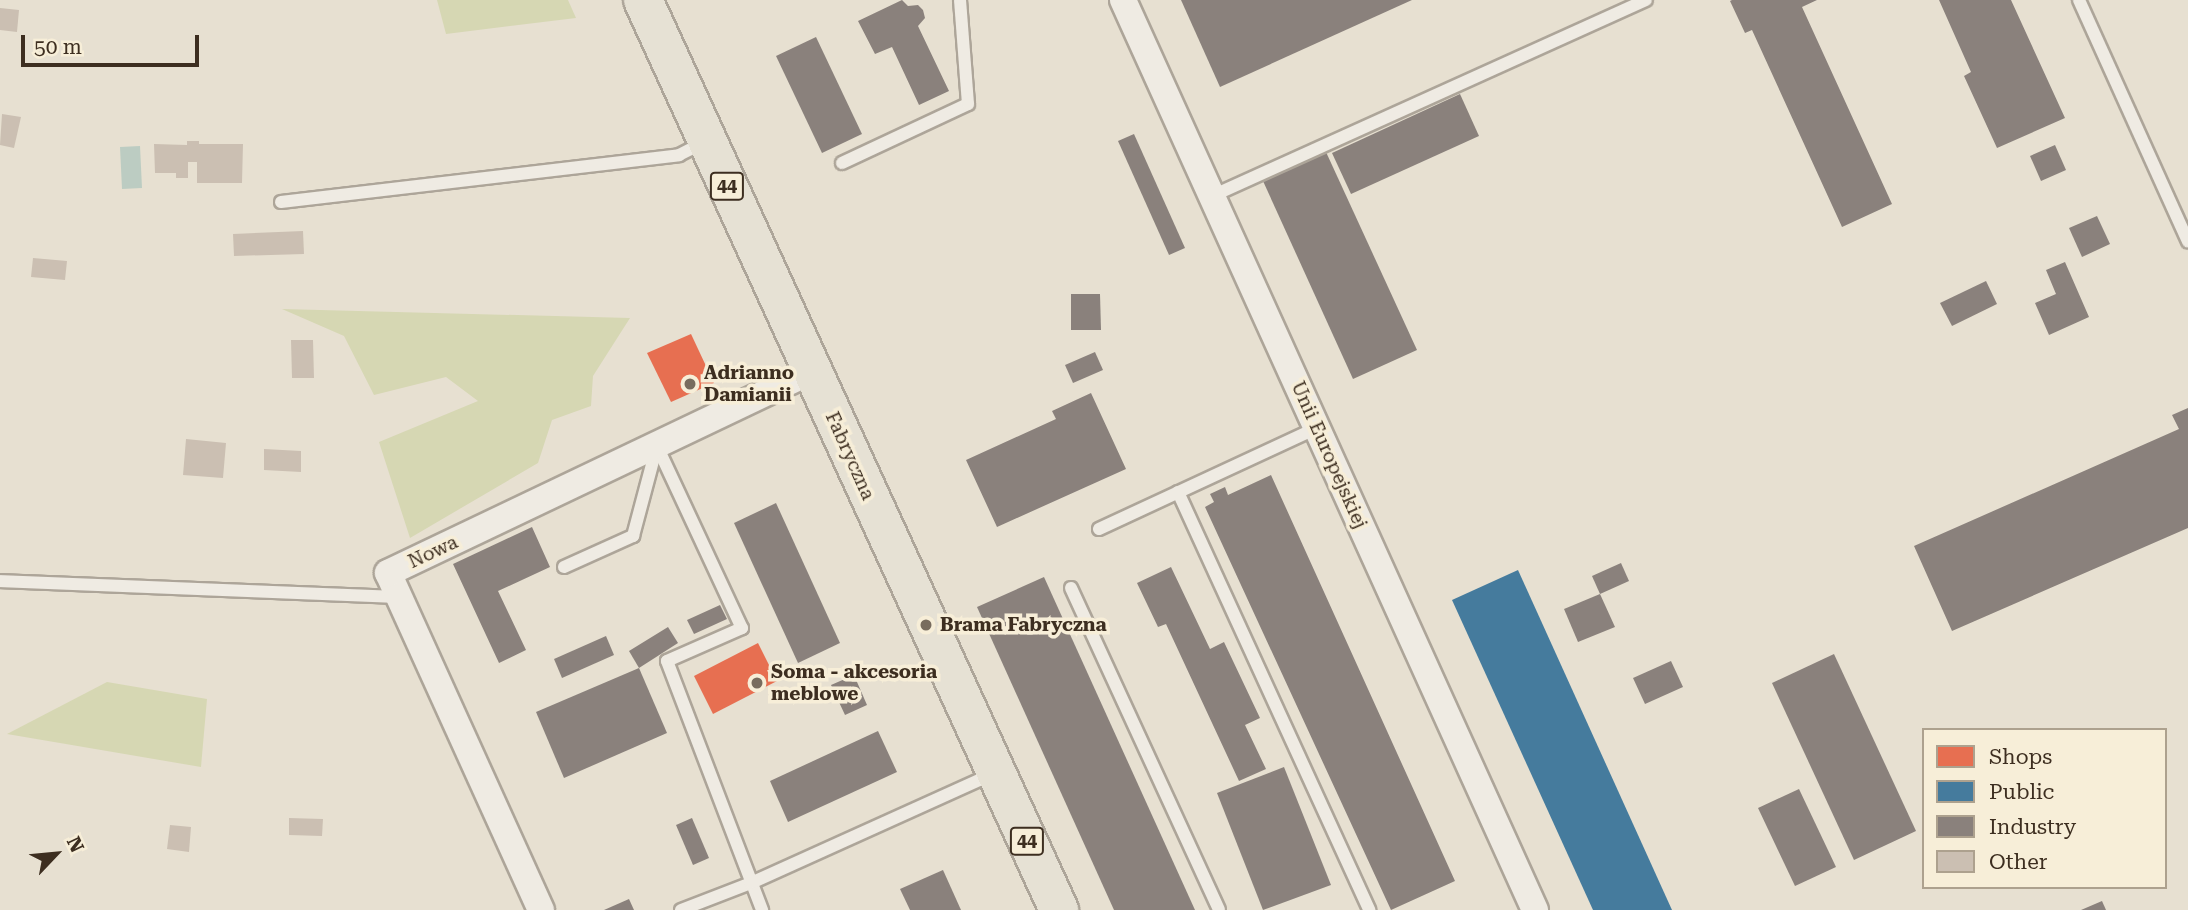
<!DOCTYPE html>
<style>
body{margin:0}
#map{position:relative;width:2188px;height:910px;overflow:hidden;background:#e7e0d1;font-family:"Roboto Serif",serif}
div>[style]{position:absolute}
.green>*{inset:0;background:#d6d7b3}
.water>*{inset:0;background:#bcccc2}
.shops>*{inset:0;background:#e76f51}
.public>*{inset:0;background:#457b9d}
.industry>*{inset:0;background:#8a817c}
.building>*{inset:0;background:#cbbfb2}
.roads{filter:drop-shadow(2px 0 #ada599) drop-shadow(-2px 0 #ada599) drop-shadow(0 2px #ada599) drop-shadow(0 -2px #ada599)}
.lane>*{height:12px;margin:-6px;padding:0 6px;transform-origin:6px;border-radius:6px;background:#efebe3}
.street>*{height:26px;margin:-13px;padding:0 13px;transform-origin:13px;border-radius:13px;background:#efebe3}
.primary>*{height:38px;margin:-19px;padding:0 19px;transform-origin:19px;border-radius:19px;background:#e6e1d4}
.dots>*{width:19px;height:19px;translate:-50% -50%;box-sizing:border-box;border:4px solid #f7eed8;border-radius:50%}
span{translate:-50% -50%;white-space:nowrap;text-align:center;line-height:1.15;-webkit-text-stroke:7px #f7eed8;paint-order:stroke}
.shield-label span{padding:2px 5px;background:#f7eed8;border:2px solid;border-radius:5px;-webkit-text-stroke-width:0}
.shield-label{font-size:18px;color:#3d2e20;font-weight:700}
.poi-label{font-size:19px;color:#3d2e20;font-weight:700}
.left{translate:0 -50%;text-align:left}
.street-label{font-size:19px;color:#3d2e20}
.legend{position:absolute;left:1922px;top:728px;width:245px;height:161px;box-sizing:border-box;background:#f7eed8;border:2px solid #ada18e;margin:0;padding:9px 12px;list-style:none;font-size:21px;color:#3d2e20}
.legend li{display:flex;align-items:center;gap:14px;height:35px}
.legend b{width:35px;border:2px solid #ada18e}
.north{position:absolute;left:21px;top:819px;width:70px;height:70px;-webkit-text-stroke:5px #f7eed8;paint-order:stroke;rotate:64deg;font-size:19px;font-weight:700;line-height:28px;text-align:center;color:#3d2e20}
.north::after{content:'';display:block;margin:auto;width:24px;height:32px;background:#3d2e20;clip-path:polygon(50% 0,100% 100%,50% 72%,0 100%)}
.scale{position:absolute;left:21px;top:35px;width:178px;height:32px;box-sizing:border-box;border:4px solid #3d2e20;border-top:0;padding-left:9px;font-size:21px;line-height:24px;white-space:nowrap;color:#3d2e20;-webkit-text-stroke:5px #f7eed8;paint-order:stroke}
</style>
<div id="map">
<div class="green">
<div style="clip-path:polygon(437px 0,568px 0,576px 18px,446px 34px)"></div>
<div style="clip-path:polygon(282px 309px,630px 318px,593px 376px,591px 406px,552px 420px,538px 463px,410px 538px,379px 442px,478px 401px,446px 377px,374px 395px,344px 336px)"></div>
<div style="clip-path:polygon(107px 682px,207px 699px,201px 767px,7px 734px)"></div>
</div>
<div class="water">
<div style="clip-path:polygon(140px 146px,142px 188px,122px 189px,120px 147px)"></div>
</div>
<div class="shops">
<div style="clip-path:polygon(691px 334px,714px 383px,671px 402px,647px 353px)"></div>
<div style="clip-path:polygon(758px 643px,777px 681px,713px 714px,694px 676px)"></div>
</div>
<div class="public">
<div style="clip-path:polygon(1518px 570px,1672px 910px,1593px 910px,1452px 600px)"></div>
</div>
<div class="industry">
<div style="clip-path:polygon(902px 0,908px 6px,918px 5px,923px 10px,925px 18px,918px 26px,949px 91px,919px 105px,892px 47px,875px 54px,858px 21px)"></div>
<div style="clip-path:polygon(1181px 0,1412px 0,1220px 87px)"></div>
<div style="clip-path:polygon(1732px 0,1817px 0,1802px 7px,1892px 204px,1842px 227px,1752px 30px,1745px 33px,1730px 1px)"></div>
<div style="clip-path:polygon(1939px 0,2011px 0,2065px 118px,1997px 148px,1964px 76px,1971px 72px)"></div>
<div style="clip-path:polygon(816px 37px,862px 134px,822px 153px,776px 56px)"></div>
<div style="clip-path:polygon(1460px 94px,1479px 136px,1351px 194px,1332px 153px)"></div>
<div style="clip-path:polygon(1134px 134px,1185px 248px,1169px 255px,1118px 141px)"></div>
<div style="clip-path:polygon(2055px 145px,2066px 170px,2041px 181px,2030px 156px)"></div>
<div style="clip-path:polygon(1326px 152px,1417px 350px,1353px 379px,1263px 181px)"></div>
<div style="clip-path:polygon(2097px 216px,2110px 244px,2082px 257px,2069px 228px)"></div>
<div style="clip-path:polygon(2065px 262px,2089px 317px,2049px 335px,2035px 303px,2056px 294px,2046px 270px)"></div>
<div style="clip-path:polygon(1986px 281px,1997px 304px,1952px 326px,1940px 303px)"></div>
<div style="clip-path:polygon(1071px 294px,1100px 294px,1101px 330px,1071px 330px)"></div>
<div style="clip-path:polygon(1095px 352px,1103px 370px,1073px 383px,1065px 365px)"></div>
<div style="clip-path:polygon(1091px 393px,1126px 469px,997px 527px,966px 460px,1056px 419px,1052px 411px)"></div>
<div style="clip-path:polygon(2188px 408px,2188px 528px,1952px 631px,1914px 546px,2179px 429px,2172px 415px)"></div>
<div style="clip-path:polygon(1271px 475px,1455px 881px,1391px 910px,1205px 507px,1214px 502px,1210px 494px,1225px 487px,1228px 495px)"></div>
<div style="clip-path:polygon(776px 503px,840px 643px,798px 663px,734px 523px)"></div>
<div style="clip-path:polygon(532px 527px,550px 567px,498px 591px,526px 650px,499px 663px,453px 564px)"></div>
<div style="clip-path:polygon(1621px 563px,1629px 581px,1600px 594px,1592px 576px)"></div>
<div style="clip-path:polygon(1171px 567px,1210px 649px,1224px 642px,1260px 718px,1245px 725px,1266px 769px,1239px 781px,1166px 624px,1158px 627px,1137px 583px)"></div>
<div style="clip-path:polygon(1044px 577px,1195px 910px,1114px 910px,977px 607px)"></div>
<div style="clip-path:polygon(1600px 594px,1615px 627px,1578px 642px,1564px 609px)"></div>
<div style="clip-path:polygon(720px 605px,727px 619px,694px 634px,687px 620px)"></div>
<div style="clip-path:polygon(668px 627px,678px 643px,639px 668px,629px 651px)"></div>
<div style="clip-path:polygon(606px 636px,614px 655px,562px 678px,554px 659px)"></div>
<div style="clip-path:polygon(1834px 654px,1916px 831px,1854px 860px,1772px 683px)"></div>
<div style="clip-path:polygon(1671px 661px,1683px 687px,1645px 704px,1633px 678px)"></div>
<div style="clip-path:polygon(639px 668px,667px 733px,564px 778px,536px 712px)"></div>
<div style="clip-path:polygon(854px 675px,867px 705px,845px 715px,831px 685px)"></div>
<div style="clip-path:polygon(878px 731px,897px 772px,788px 822px,770px 781px)"></div>
<div style="clip-path:polygon(1284px 767px,1331px 885px,1263px 910px,1217px 793px)"></div>
<div style="clip-path:polygon(1799px 789px,1836px 867px,1795px 886px,1758px 808px)"></div>
<div style="clip-path:polygon(692px 818px,709px 858px,693px 865px,676px 825px)"></div>
<div style="clip-path:polygon(943px 870px,961px 910px,910px 910px,900px 889px)"></div>
<div style="clip-path:polygon(629px 899px,634px 910px,604px 910px)"></div>
<div style="clip-path:polygon(2102px 901px,2106px 910px,2081px 910px)"></div>
</div>
<div class="building">
<div style="clip-path:polygon(0 8px,19px 10px,17px 32px,0 30px)"></div>
<div style="clip-path:polygon(2px 114px,21px 117px,14px 148px,0 145px)"></div>
<div style="clip-path:polygon(187px 141px,199px 141px,199px 144px,243px 144px,242px 183px,197px 183px,197px 162px,188px 162px,188px 178px,176px 178px,176px 173px,155px 173px,154px 144px,187px 145px)"></div>
<div style="clip-path:polygon(303px 231px,304px 254px,234px 256px,233px 234px)"></div>
<div style="clip-path:polygon(33px 258px,67px 261px,65px 280px,31px 277px)"></div>
<div style="clip-path:polygon(291px 340px,313px 340px,314px 378px,292px 378px)"></div>
<div style="clip-path:polygon(186px 439px,226px 443px,223px 478px,183px 475px)"></div>
<div style="clip-path:polygon(264px 449px,301px 451px,301px 472px,264px 470px)"></div>
<div style="clip-path:polygon(289px 818px,323px 819px,322px 836px,289px 835px)"></div>
<div style="clip-path:polygon(170px 825px,191px 827px,189px 852px,167px 849px)"></div>
</div>
<div class="roads">
<div class="lane">
<div style="left:2079px;top:0;width:265px;rotate:65.7deg"></div>
<div style="left:842px;top:163px;width:139px;rotate:-25.1deg"></div>
<div style="left:968px;top:104px;width:104px;rotate:-94.4deg"></div>
<div style="left:1212px;top:196px;width:476px;rotate:-24.3deg"></div>
<div style="left:281px;top:202px;width:401px;rotate:-6.7deg"></div>
<div style="left:679px;top:155px;width:29px;rotate:-27deg"></div>
<div style="left:657px;top:446px;width:201px;rotate:65deg"></div>
<div style="left:742px;top:628px;width:82px;rotate:156.3deg"></div>
<div style="left:667px;top:661px;width:267px;rotate:69.1deg"></div>
<div style="left:1178px;top:492px;width:460px;rotate:65.4deg"></div>
<div style="left:1099px;top:529px;width:240px;rotate:-24.9deg"></div>
<div style="left:564px;top:567px;width:76px;rotate:-24.2deg"></div>
<div style="left:633px;top:536px;width:93px;rotate:-75.1deg"></div>
<div style="left:0;top:581px;width:398px;rotate:2.3deg"></div>
<div style="left:1071px;top:588px;width:354px;rotate:65.3deg"></div>
<div style="left:681px;top:910px;width:75px;rotate:-21.1deg"></div>
<div style="left:751px;top:883px;width:265px;rotate:-24.3deg"></div>
</div>
<div class="street">
<div style="left:1123px;top:0;width:999px;rotate:65.64deg"></div>
<div style="left:541px;top:910px;width:370px;rotate:-114.4deg"></div>
<div style="left:388px;top:573px;width:469px;rotate:-25.5deg"></div>
</div>
<div class="primary">
<div style="left:643px;top:0;width:1001px;rotate:65.43deg"></div>
</div>
</div>
<div class="dots">
<div style="left:690px;top:384px;background:#786c5e"></div>
<div style="left:926px;top:625px;background:#786c5e"></div>
<div style="left:757px;top:683px;background:#786c5e"></div>
</div>
<div class="shield-label">
<span style="left:727px;top:186px">44</span>
<span style="left:1027px;top:841px">44</span>
</div>
<div class="poi-label">
<span class="left" style="left:704px;top:384px">Adrianno<br>Damianii</span>
<span class="left" style="left:940px;top:625px">Brama Fabryczna</span>
<span class="left" style="left:771px;top:683px">Soma - akcesoria<br>meblowe</span>
</div>
<div class="street-label">
<span style="left:1329px;top:455px;rotate:66deg">Unii Europejskiej</span>
<span style="left:850px;top:456px;rotate:66deg">Fabryczna</span>
<span style="left:433px;top:552px;rotate:-25deg">Nowa</span>
</div>
<ul class="legend">
<li><b style="height:19px;background:#e76f51"></b>Shops</li>
<li><b style="height:19px;background:#457b9d"></b>Public</li>
<li><b style="height:19px;background:#8a817c"></b>Industry</li>
<li><b style="height:19px;background:#cbbfb2"></b>Other</li>
</ul>
<div class="north">N</div>
<div class="scale">50 m</div>
</div>
